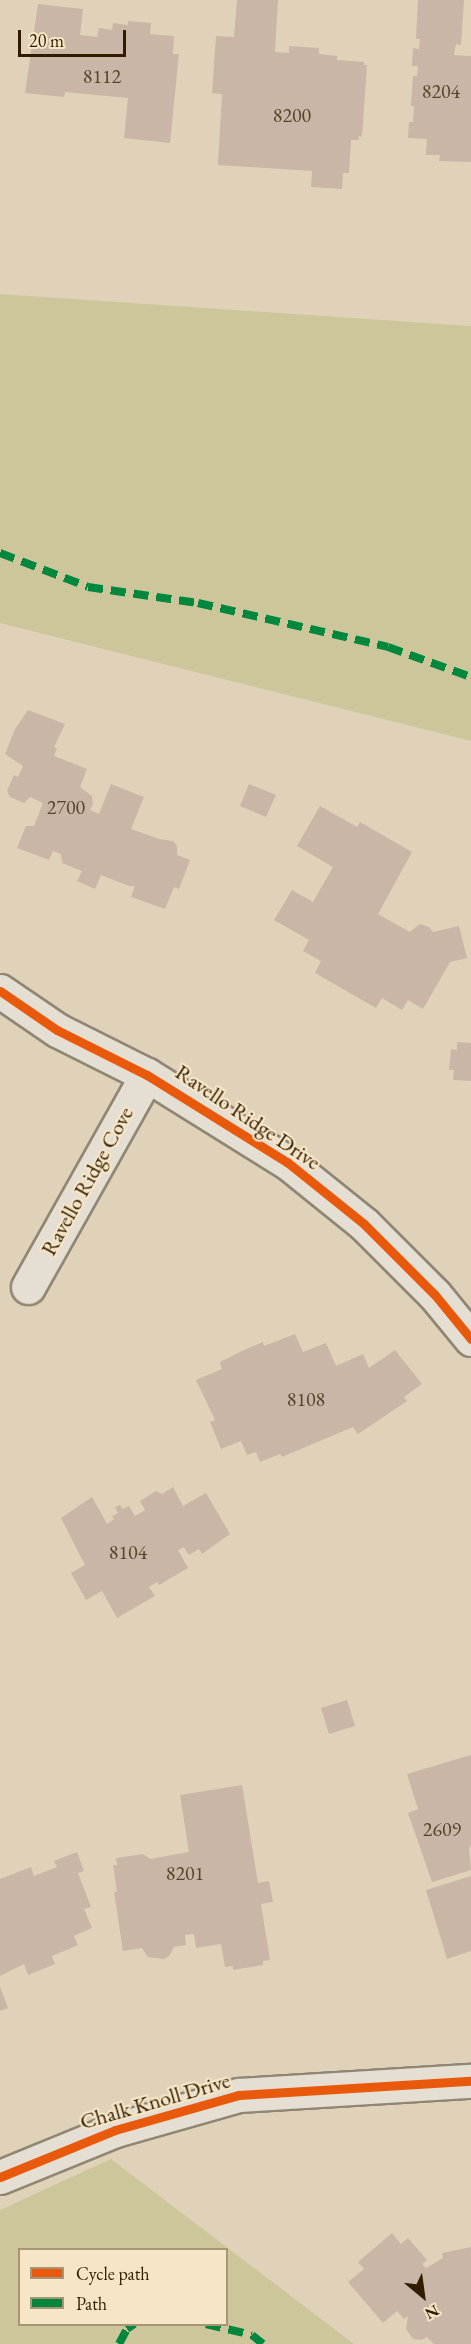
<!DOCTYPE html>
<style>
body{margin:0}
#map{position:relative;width:471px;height:2344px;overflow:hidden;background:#e0d2b8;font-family:"EB Garamond",serif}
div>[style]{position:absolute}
.green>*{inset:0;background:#cec69b}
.building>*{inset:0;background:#c9b6a6}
.roads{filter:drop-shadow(2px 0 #908674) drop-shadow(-2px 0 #908674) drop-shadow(0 2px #908674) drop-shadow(0 -2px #908674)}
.street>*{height:33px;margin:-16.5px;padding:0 16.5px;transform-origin:16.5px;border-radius:16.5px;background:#e5ded2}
.quiet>*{height:8px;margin-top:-4px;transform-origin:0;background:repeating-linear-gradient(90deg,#00873e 0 15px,transparent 0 23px)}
.cycleway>*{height:9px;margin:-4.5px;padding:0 4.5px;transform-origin:4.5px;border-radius:4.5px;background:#e8590c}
span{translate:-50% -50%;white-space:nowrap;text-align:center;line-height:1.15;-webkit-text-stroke:4.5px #f6e5c6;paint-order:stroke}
.number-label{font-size:20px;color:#57422a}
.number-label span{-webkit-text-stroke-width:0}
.street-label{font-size:22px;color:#311c00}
.legend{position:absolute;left:18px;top:2248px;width:210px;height:78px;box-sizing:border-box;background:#f6e5c6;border:2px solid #a79577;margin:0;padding:8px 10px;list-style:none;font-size:18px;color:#311c00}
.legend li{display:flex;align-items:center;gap:12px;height:30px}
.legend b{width:30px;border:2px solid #a79577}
.north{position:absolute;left:393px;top:2266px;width:60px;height:60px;-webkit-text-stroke:4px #f6e5c6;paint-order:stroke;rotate:151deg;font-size:16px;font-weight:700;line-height:24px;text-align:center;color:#311c00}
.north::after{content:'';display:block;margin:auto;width:21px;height:27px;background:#311c00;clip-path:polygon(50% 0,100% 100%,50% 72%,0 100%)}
.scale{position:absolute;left:18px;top:30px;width:108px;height:27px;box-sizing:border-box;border:3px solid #311c00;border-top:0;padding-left:8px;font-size:18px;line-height:21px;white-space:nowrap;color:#311c00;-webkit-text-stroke:4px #f6e5c6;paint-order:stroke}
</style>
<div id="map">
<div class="green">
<div style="clip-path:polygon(0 294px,471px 326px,471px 741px,0 623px)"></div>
<div style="clip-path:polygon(evenodd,111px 2159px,354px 2344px,0 2344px,0 2210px,111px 2159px,20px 2250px,226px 2250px,226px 2324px,20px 2324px,20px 2250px)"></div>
</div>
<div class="building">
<div style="clip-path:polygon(237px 0,278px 0,275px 52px,289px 53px,289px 46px,319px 48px,319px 54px,337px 56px,337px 60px,364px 62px,364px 65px,367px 65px,362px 137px,359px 136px,358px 140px,351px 140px,349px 173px,343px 173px,342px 189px,311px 187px,312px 171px,218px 165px,222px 94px,212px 93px,216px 36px,234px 37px)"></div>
<div style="clip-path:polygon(418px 0,464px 0,461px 45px,456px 44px,454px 55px,471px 56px,471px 162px,439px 161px,440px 155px,426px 155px,427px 139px,408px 138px,409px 122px,413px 122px,414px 106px,411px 106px,413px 76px,417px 76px,418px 66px,412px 66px,413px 48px,419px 49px,420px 39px,416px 39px)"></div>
<div style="clip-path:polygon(38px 4px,83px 9px,80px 35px,97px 37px,99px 28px,112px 30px,113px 23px,128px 25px,128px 21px,151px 23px,150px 34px,174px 36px,173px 54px,179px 54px,170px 143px,124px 138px,128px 98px,65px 92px,64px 97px,25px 93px)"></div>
<div style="clip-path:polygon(28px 710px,65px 724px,54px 747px,57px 748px,54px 756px,87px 769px,80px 787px,92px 796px,93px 804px,90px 810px,99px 814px,111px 784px,144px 797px,131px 829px,159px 839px,173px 841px,177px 846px,177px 855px,190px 860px,179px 889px,174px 887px,165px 909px,131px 897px,135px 886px,129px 886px,101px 875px,95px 889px,77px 881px,82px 871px,62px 863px,61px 854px,53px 851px,49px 860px,17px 848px,26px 826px,34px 826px,43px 803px,30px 797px,24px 803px,10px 797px,7px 791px,14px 775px,18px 777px,23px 766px,5px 754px,15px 729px)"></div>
<div style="clip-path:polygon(249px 784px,276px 795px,266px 817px,240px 806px)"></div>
<div style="clip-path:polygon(320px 806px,357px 827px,360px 822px,412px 852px,378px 914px,410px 932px,420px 924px,429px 927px,433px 932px,459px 926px,467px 958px,450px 962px,423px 1009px,408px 1000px,402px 1010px,382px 998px,376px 1008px,315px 973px,321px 961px,303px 951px,309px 940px,274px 920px,292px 890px,313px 902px,333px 867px,297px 846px)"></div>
<div style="clip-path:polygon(457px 1042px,471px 1043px,471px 1081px,453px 1080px,454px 1070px,449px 1070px,451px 1049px,457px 1050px)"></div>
<div style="clip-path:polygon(295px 1334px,303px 1352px,326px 1343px,336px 1366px,363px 1354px,369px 1368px,395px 1350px,422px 1384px,404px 1397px,407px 1401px,358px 1434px,353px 1427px,282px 1457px,280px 1454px,260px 1462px,256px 1452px,247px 1455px,241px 1441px,221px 1449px,210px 1422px,215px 1420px,196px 1380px,222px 1369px,220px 1362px,242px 1351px,263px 1342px,264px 1346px)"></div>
<div style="clip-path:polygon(173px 1487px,183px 1506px,206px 1493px,230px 1534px,202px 1554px,199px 1549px,189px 1555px,184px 1547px,178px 1550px,188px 1568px,159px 1585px,157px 1582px,149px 1587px,155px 1596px,117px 1618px,102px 1591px,86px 1600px,71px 1573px,85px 1565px,61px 1518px,92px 1497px,107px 1524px,114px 1519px,112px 1516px,118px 1513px,115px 1507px,120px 1505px,123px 1509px,129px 1506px,135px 1516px,145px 1510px,140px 1501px,156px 1491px,162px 1494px)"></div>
<div style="clip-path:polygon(347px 1700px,355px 1726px,329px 1734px,321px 1708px)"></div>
<div style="clip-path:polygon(471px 1755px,471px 1845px,469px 1848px,471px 1870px,432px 1882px,408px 1813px,418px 1809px,407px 1774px)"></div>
<div style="clip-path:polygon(242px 1785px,258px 1883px,269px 1881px,273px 1902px,261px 1904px,270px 1960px,263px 1961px,263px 1965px,233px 1970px,233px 1966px,225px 1967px,221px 1944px,196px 1948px,194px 1934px,185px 1935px,186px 1945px,174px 1947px,169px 1956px,164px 1959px,148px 1957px,142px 1948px,123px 1951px,114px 1892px,117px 1892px,113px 1865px,117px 1865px,116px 1858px,143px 1854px,150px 1859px,189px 1852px,180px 1795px)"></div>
<div style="clip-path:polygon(77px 1852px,84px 1871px,78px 1873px,91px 1907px,84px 1909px,92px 1928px,74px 1936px,78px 1945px,52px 1956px,55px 1964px,28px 1975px,24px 1964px,0 1976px,0 1879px,31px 1867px,34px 1876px,57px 1867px,54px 1861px)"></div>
<div style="clip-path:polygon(471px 1876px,471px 1951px,447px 1959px,426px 1890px)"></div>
<div style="clip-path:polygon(0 1987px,8px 2008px,0 2011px)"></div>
<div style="clip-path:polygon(392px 2233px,401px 2244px,408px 2238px,427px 2260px,422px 2264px,426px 2268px,443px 2258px,442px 2253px,471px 2247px,471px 2344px,434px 2344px,427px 2337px,421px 2340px,413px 2339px,406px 2329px,408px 2316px,404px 2319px,397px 2311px,383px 2323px,348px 2282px,364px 2269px,358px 2262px)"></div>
</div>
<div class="roads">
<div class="street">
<div style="left:0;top:991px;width:69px;rotate:34.4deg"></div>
<div style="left:57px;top:1030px;width:101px;rotate:26.6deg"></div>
<div style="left:147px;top:1075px;width:165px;rotate:31.9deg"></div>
<div style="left:287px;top:1162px;width:99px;rotate:38.8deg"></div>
<div style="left:364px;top:1224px;width:100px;rotate:45deg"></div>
<div style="left:435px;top:1295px;width:57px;rotate:50.7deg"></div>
<div style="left:28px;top:1287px;width:243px;rotate:-60.7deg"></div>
<div style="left:0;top:2177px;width:124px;rotate:-22.2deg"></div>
<div style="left:115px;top:2130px;width:129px;rotate:-15.8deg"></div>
<div style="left:239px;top:2095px;width:232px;rotate:-3.5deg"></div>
</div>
</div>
<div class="quiet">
<div style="left:0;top:553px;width:94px;rotate:21.1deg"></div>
<div style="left:88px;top:587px;width:111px;rotate:8.3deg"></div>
<div style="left:198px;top:603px;width:195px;rotate:13deg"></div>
<div style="left:388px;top:647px;width:88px;rotate:19.9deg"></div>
<div style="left:206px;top:2324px;width:47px;rotate:13.4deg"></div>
<div style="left:252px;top:2335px;width:14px;rotate:39deg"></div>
<div style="left:119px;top:2344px;width:17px;rotate:-62deg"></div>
<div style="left:127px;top:2329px;width:9px;rotate:-36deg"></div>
</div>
<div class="cycleway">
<div style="left:0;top:991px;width:69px;rotate:34.4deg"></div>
<div style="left:57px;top:1030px;width:101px;rotate:26.6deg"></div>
<div style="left:147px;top:1075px;width:165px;rotate:31.9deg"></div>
<div style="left:287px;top:1162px;width:99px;rotate:38.8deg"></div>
<div style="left:364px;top:1224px;width:100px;rotate:45deg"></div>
<div style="left:435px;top:1295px;width:57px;rotate:50.7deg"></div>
<div style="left:0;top:2177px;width:124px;rotate:-22.2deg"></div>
<div style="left:115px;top:2130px;width:129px;rotate:-15.8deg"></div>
<div style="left:239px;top:2095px;width:232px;rotate:-3.5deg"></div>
</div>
<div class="number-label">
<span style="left:102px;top:76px">8112</span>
<span style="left:441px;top:91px">8204</span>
<span style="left:292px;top:115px">8200</span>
<span style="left:66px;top:807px">2700</span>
<span style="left:306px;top:1399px">8108</span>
<span style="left:128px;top:1552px">8104</span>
<span style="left:442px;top:1829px">2609</span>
<span style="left:185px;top:1873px">8201</span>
</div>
<div class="street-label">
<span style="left:248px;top:1117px;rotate:34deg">Ravello Ridge Drive</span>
<span style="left:87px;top:1181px;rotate:-61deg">Ravello Ridge Cove</span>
<span style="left:155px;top:2101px;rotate:-16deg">Chalk Knoll Drive</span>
</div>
<ul class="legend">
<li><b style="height:8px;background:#e8590c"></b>Cycle path</li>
<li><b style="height:8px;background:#00873e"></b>Path</li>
</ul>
<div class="north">N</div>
<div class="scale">20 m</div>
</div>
